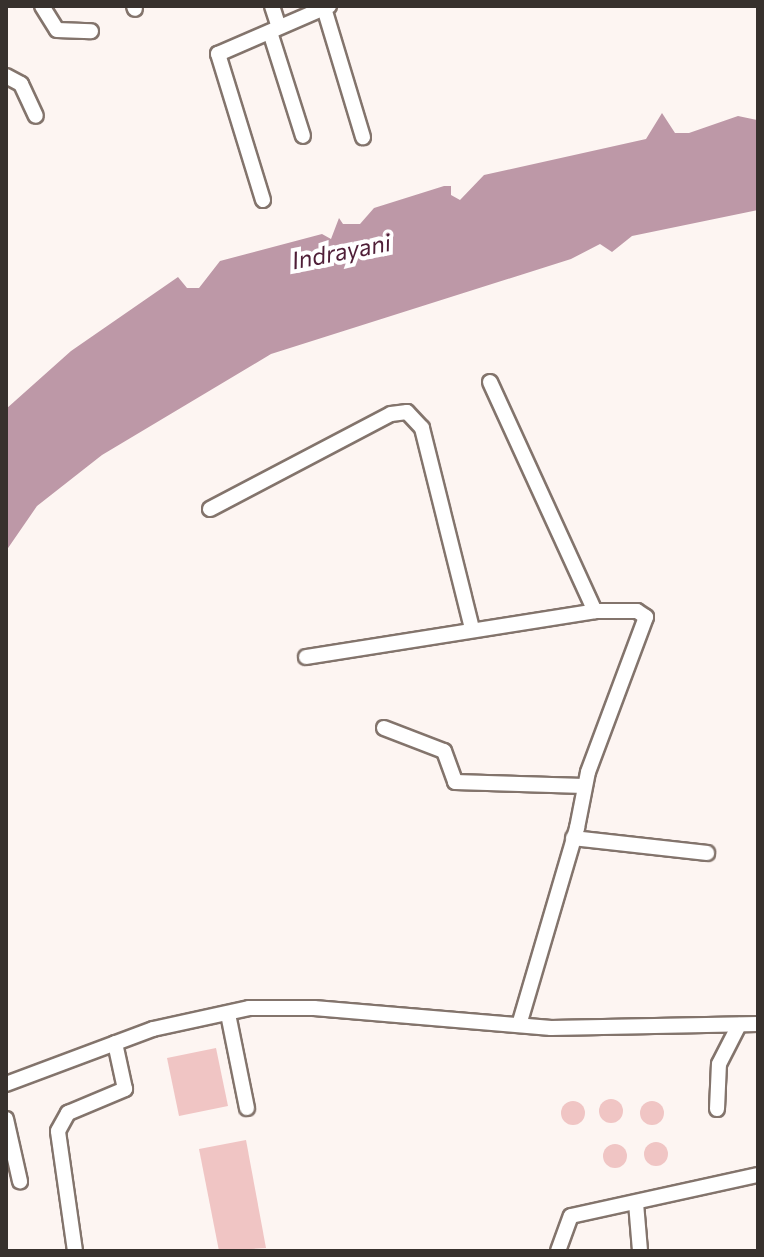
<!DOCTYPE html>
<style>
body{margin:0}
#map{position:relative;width:764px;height:1257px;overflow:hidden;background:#fdf5f2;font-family:Commissioner,sans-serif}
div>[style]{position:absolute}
.water>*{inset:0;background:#bd98a7}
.building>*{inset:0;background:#f0c5c4}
.round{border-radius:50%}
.roads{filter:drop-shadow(2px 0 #83746c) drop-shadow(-2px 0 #83746c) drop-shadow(0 2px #83746c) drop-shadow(0 -2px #83746c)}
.minor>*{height:14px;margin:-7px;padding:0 7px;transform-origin:7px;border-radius:7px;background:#fff}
span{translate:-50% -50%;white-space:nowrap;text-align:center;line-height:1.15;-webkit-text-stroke:8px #fff;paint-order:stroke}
.water-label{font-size:24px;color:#4f1e37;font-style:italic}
.frame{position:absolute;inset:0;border:8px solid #37312d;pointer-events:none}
</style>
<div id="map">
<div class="water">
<div style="clip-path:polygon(758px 107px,758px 210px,632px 236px,612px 252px,600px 244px,571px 259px,271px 354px,102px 455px,37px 506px,6px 551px,6px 409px,71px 351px,178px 277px,187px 288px,199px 288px,220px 261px,322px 234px,331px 239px,339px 218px,343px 224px,360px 224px,374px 208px,444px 186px,451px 186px,451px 195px,460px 200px,484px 175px,646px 139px,662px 113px,675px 133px,689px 133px,738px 116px,757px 120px)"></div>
</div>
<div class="building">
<div style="clip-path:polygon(216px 1048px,228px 1106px,179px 1116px,167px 1058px)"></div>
<div class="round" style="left:599px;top:1099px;width:24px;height:24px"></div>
<div class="round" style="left:561px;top:1101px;width:24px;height:24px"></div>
<div class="round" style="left:640px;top:1101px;width:24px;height:24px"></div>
<div style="clip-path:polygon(246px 1140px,266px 1248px,219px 1251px,199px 1149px)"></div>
<div class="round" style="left:644px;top:1142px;width:24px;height:24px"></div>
<div class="round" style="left:603px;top:1144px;width:24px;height:24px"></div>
</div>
<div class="roads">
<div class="minor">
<div style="left:42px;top:6px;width:28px;rotate:58deg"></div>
<div style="left:57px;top:30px;width:34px;rotate:2deg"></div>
<div style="left:134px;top:6px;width:3px;rotate:72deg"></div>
<div style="left:272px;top:6px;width:22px;rotate:72deg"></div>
<div style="left:324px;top:8px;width:135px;rotate:73.2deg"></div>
<div style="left:270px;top:32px;width:109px;rotate:72.4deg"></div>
<div style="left:6px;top:76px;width:17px;rotate:28deg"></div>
<div style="left:21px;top:84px;width:35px;rotate:65deg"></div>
<div style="left:263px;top:200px;width:153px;rotate:-107.1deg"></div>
<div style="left:218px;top:54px;width:121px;rotate:-23.4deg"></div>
<div style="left:490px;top:382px;width:252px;rotate:65.4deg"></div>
<div style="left:595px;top:611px;width:42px"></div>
<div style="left:637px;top:611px;width:11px;rotate:34deg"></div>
<div style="left:646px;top:617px;width:165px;rotate:110.5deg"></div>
<div style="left:588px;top:772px;width:57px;rotate:101.1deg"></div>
<div style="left:577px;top:828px;width:205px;rotate:106.4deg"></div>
<div style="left:210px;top:509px;width:204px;rotate:-27.7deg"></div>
<div style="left:391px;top:414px;width:16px;rotate:-7deg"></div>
<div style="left:407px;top:412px;width:22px;rotate:47deg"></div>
<div style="left:422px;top:428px;width:206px;rotate:76deg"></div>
<div style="left:306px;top:657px;width:293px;rotate:-9deg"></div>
<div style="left:384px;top:728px;width:64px;rotate:21deg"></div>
<div style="left:444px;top:751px;width:33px;rotate:70deg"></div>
<div style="left:455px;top:782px;width:129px;rotate:1.8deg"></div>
<div style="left:573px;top:838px;width:135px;rotate:6.4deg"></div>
<div style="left:228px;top:1014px;width:96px;rotate:78.6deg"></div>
<div style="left:6px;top:1084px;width:157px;rotate:-20.5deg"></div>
<div style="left:153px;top:1029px;width:98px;rotate:-12.3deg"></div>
<div style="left:249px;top:1008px;width:65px"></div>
<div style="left:314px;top:1008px;width:238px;rotate:4.8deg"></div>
<div style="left:551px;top:1028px;width:207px;rotate:-1.1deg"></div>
<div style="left:717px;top:1109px;width:45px;rotate:-87.5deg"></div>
<div style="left:719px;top:1064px;width:44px;rotate:-62.9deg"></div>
<div style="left:6px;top:1119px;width:64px;rotate:77.3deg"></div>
<div style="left:636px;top:1203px;width:48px;rotate:85.2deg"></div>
<div style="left:75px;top:1251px;width:121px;rotate:-98.1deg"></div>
<div style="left:58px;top:1131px;width:21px;rotate:-61deg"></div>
<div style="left:68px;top:1113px;width:62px;rotate:-22.8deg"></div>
<div style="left:125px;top:1089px;width:47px;rotate:-102.3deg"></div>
<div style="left:558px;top:1251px;width:37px;rotate:-70deg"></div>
<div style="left:571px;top:1216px;width:191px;rotate:-12.4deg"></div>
</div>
</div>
<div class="water-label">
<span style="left:341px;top:251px;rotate:-11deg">Indrayani</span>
</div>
<div class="frame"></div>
</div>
